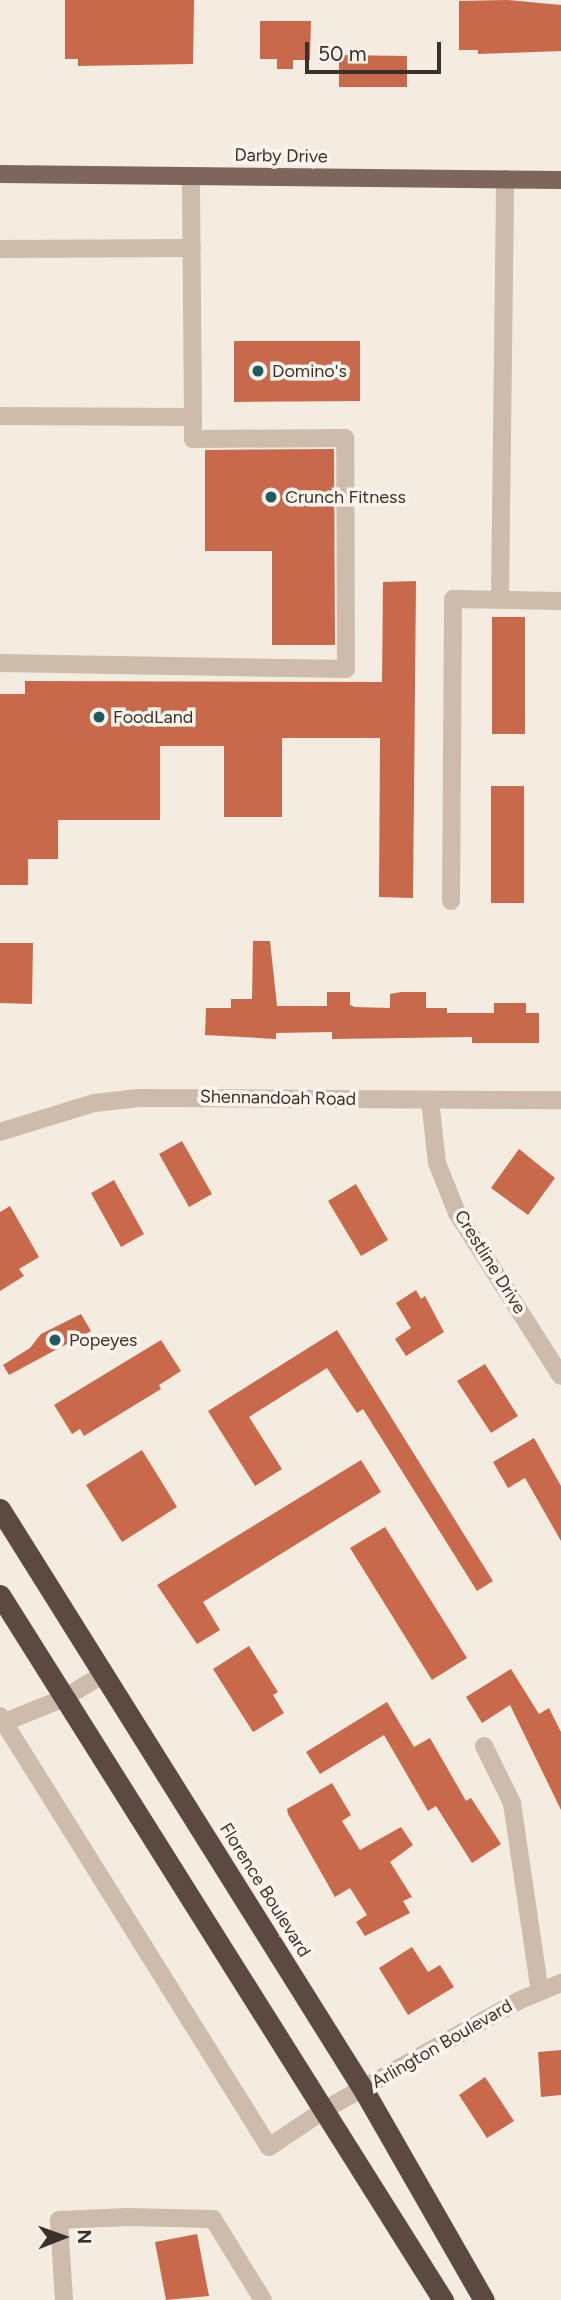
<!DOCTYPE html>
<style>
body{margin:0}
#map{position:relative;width:561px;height:2300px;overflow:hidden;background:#f4ebe1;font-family:Figtree,sans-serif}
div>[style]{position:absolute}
.building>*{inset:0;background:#c8694b}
.minor>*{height:18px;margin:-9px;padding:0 9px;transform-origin:9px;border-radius:9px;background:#cdbbac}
.major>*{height:18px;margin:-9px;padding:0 9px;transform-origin:9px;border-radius:9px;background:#7d675c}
.highway>*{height:21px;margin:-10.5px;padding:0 10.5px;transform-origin:10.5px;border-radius:10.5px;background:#5c4a42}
.dots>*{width:19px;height:19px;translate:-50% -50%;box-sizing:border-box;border:4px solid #fbf5ee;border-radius:50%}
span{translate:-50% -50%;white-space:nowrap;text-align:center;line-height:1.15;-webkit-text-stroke:7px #fbf5ee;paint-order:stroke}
.street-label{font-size:18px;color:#3b302b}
.poi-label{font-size:18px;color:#3b302b}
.left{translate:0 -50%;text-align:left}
.north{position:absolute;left:28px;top:2202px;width:70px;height:70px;-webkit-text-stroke:5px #fbf5ee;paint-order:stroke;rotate:89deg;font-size:19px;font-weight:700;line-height:28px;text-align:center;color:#3b302b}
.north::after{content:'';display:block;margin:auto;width:24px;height:32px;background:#3b302b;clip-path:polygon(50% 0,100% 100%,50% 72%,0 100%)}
.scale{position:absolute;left:305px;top:42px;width:136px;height:32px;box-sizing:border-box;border:4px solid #3b302b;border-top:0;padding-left:9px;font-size:21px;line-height:24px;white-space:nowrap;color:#3b302b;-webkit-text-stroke:5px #fbf5ee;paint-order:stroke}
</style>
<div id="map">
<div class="building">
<div style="clip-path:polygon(65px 0,194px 0,193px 64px,78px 66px,78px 59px,65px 59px)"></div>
<div style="clip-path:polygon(507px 0,561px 5px,561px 51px,478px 54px,478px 50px,459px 50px,459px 1px)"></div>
<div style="clip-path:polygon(260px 21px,311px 21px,310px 60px,293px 60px,293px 69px,277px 69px,277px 59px,260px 59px)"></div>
<div style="clip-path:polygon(339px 55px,407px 56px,407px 87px,339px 87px)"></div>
<div style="clip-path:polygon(234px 341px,360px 341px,360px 401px,234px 402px)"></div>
<div style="clip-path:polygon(334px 449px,335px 645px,272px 645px,272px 551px,205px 551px,205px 450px)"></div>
<div style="clip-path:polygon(416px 581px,413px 898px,379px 897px,380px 738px,282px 738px,282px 817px,224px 817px,224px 746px,160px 746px,160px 820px,58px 820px,58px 859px,28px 859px,28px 885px,0 885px,0 694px,25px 694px,25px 681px,382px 682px,383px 582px)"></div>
<div style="clip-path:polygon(492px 617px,525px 617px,525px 734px,492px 734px)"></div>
<div style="clip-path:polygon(491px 786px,524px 786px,524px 903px,491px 903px)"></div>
<div style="clip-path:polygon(253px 941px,270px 941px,277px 1006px,327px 1006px,327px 992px,350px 992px,350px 1005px,355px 1007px,390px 1008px,390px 994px,401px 992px,426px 992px,426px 1008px,447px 1008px,447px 1013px,494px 1013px,494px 1003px,526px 1003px,526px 1013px,539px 1013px,539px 1043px,472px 1043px,472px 1037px,332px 1039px,332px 1032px,276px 1033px,276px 1039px,205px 1035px,206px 1008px,231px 1008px,231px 999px,252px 999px)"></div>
<div style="clip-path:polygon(0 943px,33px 943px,32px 1004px,0 1003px)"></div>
<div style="clip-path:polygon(182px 1141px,212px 1194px,189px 1207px,159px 1154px)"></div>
<div style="clip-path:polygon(519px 1149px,555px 1178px,528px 1215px,491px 1188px)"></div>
<div style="clip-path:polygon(114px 1180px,144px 1234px,121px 1247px,91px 1193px)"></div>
<div style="clip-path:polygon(356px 1184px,388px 1240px,361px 1256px,328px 1201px)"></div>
<div style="clip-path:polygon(10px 1206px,39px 1257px,19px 1269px,24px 1276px,0 1291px,0 1212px)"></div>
<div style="clip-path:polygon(416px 1290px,421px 1299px,425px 1296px,444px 1332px,406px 1356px,395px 1339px,411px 1328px,396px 1303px)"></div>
<div style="clip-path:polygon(81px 1314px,91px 1331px,9px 1375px,3px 1365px,30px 1348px,41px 1334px)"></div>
<div style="clip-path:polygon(337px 1330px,493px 1581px,477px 1591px,363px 1409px,357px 1413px,327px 1368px,249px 1417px,282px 1469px,255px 1486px,208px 1411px)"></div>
<div style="clip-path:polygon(161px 1340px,181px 1371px,159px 1385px,161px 1389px,84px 1436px,80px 1429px,72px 1434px,54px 1405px)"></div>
<div style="clip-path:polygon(485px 1364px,518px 1416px,491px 1433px,457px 1381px)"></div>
<div style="clip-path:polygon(534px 1438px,561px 1486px,561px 1541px,525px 1478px,508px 1488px,493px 1462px)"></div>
<div style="clip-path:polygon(142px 1450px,177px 1507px,122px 1542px,86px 1485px)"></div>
<div style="clip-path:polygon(361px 1460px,381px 1492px,203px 1602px,220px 1630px,197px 1644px,157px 1585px)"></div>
<div style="clip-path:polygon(385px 1527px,467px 1658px,432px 1680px,350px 1548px)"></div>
<div style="clip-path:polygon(249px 1646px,278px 1692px,273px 1695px,284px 1713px,253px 1732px,213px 1669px)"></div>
<div style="clip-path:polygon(511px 1669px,539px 1714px,549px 1708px,561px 1732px,561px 1810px,510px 1705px,482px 1723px,466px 1697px)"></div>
<div style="clip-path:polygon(387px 1702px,414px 1747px,430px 1738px,466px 1801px,471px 1798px,501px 1844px,472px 1863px,436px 1806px,428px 1811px,384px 1735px,320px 1774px,306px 1752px)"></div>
<div style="clip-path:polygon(332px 1783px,351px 1815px,342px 1821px,360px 1850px,401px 1827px,413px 1845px,390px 1862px,412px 1897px,403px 1901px,410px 1913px,365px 1936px,356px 1922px,367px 1915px,350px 1888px,335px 1897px,288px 1814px,287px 1809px)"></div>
<div style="clip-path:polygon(412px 1947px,428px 1972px,440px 1965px,454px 1987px,408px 2015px,379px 1968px)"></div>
<div style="clip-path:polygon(561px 2050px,561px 2095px,541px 2097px,538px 2052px)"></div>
<div style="clip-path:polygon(485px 2077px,514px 2121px,487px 2138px,459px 2095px)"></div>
<div style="clip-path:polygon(197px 2234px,209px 2296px,166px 2300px,155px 2242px)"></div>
</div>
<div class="minor">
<div style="left:0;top:249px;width:192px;rotate:-0.3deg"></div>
<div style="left:0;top:416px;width:193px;rotate:0.3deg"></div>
<div style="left:193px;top:417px;width:241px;rotate:-90.5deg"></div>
<div style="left:500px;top:600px;width:421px;rotate:-89.3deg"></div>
<div style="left:0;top:663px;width:346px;rotate:1deg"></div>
<div style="left:346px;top:669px;width:231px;rotate:-90.2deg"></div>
<div style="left:345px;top:438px;width:152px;rotate:179.6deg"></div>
<div style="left:193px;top:439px;width:22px;rotate:-90deg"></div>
<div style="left:451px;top:901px;width:302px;rotate:-89.6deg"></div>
<div style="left:453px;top:599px;width:108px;rotate:1.1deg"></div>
<div style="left:430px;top:1100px;width:63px;rotate:83.7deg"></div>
<div style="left:437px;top:1163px;width:54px;rotate:68.2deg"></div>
<div style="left:457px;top:1213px;width:193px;rotate:57.5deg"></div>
<div style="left:0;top:1132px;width:98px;rotate:-17.1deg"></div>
<div style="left:94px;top:1103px;width:45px;rotate:-6.3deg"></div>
<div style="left:139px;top:1098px;width:422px;rotate:0.3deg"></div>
<div style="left:0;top:1716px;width:508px;rotate:58.03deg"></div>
<div style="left:269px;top:2147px;width:66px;rotate:-33.9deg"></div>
<div style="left:324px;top:2110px;width:223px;rotate:-29.3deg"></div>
<div style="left:518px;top:2001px;width:47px;rotate:-22.7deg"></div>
<div style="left:0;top:1724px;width:69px;rotate:-22.1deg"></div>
<div style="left:64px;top:1698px;width:47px;rotate:-31deg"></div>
<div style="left:484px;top:1746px;width:64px;rotate:63.8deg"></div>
<div style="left:512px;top:1803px;width:191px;rotate:81.6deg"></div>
<div style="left:64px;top:2300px;width:80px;rotate:-93.6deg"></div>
<div style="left:59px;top:2220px;width:69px;rotate:-2.5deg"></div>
<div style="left:128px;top:2217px;width:85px;rotate:1.3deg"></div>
<div style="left:213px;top:2219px;width:95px;rotate:58.3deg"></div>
</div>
<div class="major">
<div style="left:0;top:174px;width:561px;rotate:0.61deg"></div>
</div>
<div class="highway">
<div style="left:0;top:1509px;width:684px;rotate:57.96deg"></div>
<div style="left:363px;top:2089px;width:243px;rotate:60.2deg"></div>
<div style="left:0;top:1595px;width:833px;rotate:57.86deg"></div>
</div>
<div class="dots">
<div style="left:258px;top:371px;background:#1f5a5e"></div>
<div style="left:271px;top:497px;background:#1f5a5e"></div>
<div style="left:99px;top:717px;background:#1f5a5e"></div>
<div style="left:55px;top:1340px;background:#1f5a5e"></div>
</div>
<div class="street-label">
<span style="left:281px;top:156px;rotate:1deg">Darby Drive</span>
<span style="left:278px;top:1098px;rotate:1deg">Shennandoah Road</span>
<span style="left:490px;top:1262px;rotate:58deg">Crestline Drive</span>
<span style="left:265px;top:1890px;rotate:58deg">Florence Boulevard</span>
<span style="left:442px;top:2044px;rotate:-30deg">Arlington Boulevard</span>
</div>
<div class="poi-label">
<span class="left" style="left:272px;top:371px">Domino's</span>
<span class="left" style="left:285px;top:497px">Crunch Fitness</span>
<span class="left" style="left:113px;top:717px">FoodLand</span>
<span class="left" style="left:69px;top:1340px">Popeyes</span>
</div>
<div class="north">N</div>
<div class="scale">50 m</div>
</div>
